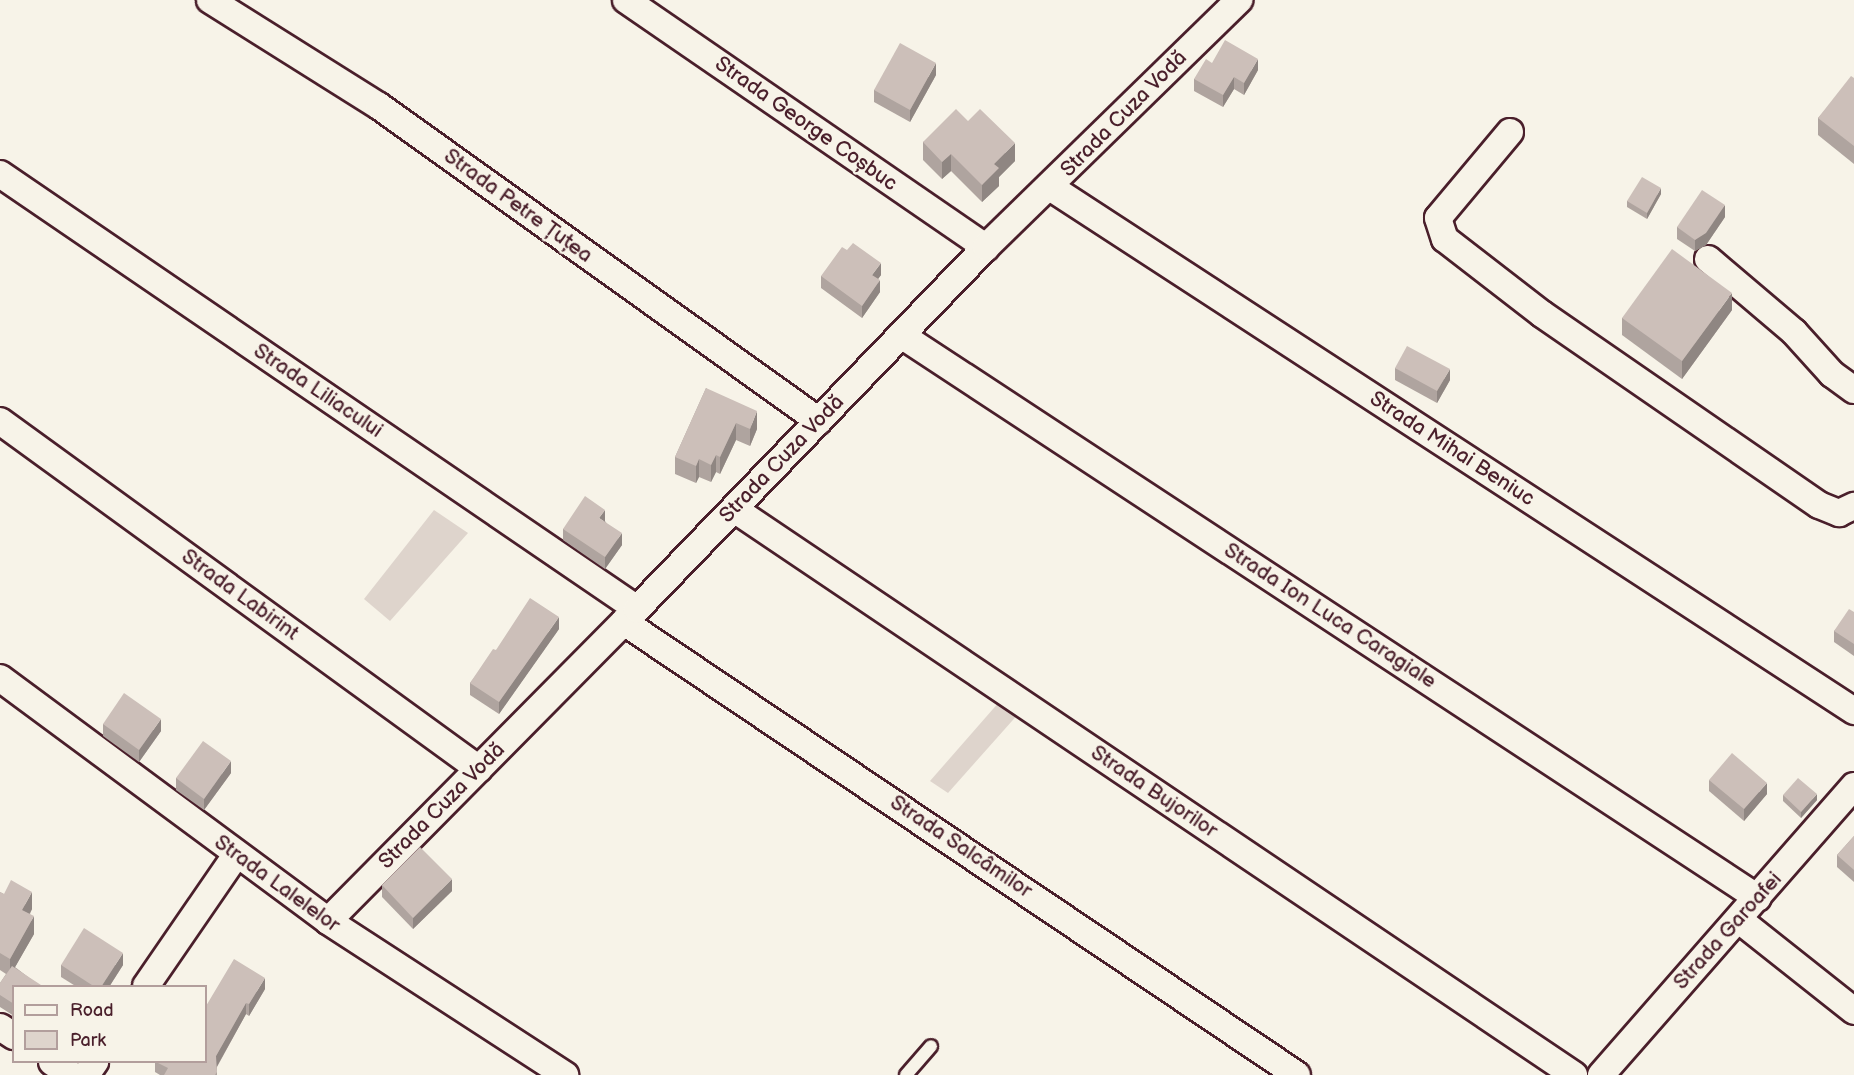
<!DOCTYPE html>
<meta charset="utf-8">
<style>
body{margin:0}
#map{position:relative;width:1854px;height:1075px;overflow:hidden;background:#f7f3e8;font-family:"Balsamiq Sans",sans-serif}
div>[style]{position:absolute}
.green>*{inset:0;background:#ded4cc}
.roads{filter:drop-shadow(2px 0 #4a1f2b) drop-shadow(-2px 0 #4a1f2b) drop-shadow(0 2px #4a1f2b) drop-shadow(0 -2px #4a1f2b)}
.service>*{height:12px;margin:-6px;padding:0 6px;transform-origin:6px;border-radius:6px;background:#f7f3e8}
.minor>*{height:26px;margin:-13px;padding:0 13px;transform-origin:13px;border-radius:13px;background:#f7f3e8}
.wall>*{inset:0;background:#afa49f}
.shaded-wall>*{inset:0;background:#8f8682}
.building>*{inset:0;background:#ccbfb9}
span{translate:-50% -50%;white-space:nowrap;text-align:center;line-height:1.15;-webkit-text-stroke:5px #f7f3e8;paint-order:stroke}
.street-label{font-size:21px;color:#4a1f2b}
.legend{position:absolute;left:12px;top:985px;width:195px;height:78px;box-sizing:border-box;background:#f7f3e8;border:2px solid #b29e9c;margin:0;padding:8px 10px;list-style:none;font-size:18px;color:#4a1f2b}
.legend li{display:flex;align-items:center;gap:12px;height:30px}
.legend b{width:30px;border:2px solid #b29e9c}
</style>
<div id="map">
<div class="green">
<div style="clip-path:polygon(434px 510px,468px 533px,390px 621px,364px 599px)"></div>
<div style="clip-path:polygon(1000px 701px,1019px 713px,948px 793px,930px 781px)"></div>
</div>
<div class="roads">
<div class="service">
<div style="left:906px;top:1075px;width:38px;rotate:-49deg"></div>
</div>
<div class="minor">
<div style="left:210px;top:0;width:199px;rotate:32.1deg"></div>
<div style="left:379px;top:106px;width:541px;rotate:35.6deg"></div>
<div style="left:626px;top:0;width:437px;rotate:34.5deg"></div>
<div style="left:1510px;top:132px;width:112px;rotate:129.9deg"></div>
<div style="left:1438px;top:218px;width:22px;rotate:72deg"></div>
<div style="left:1445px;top:239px;width:123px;rotate:37.7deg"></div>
<div style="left:1542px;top:314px;width:336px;rotate:34.6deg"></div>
<div style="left:1819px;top:505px;width:22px;rotate:22deg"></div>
<div style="left:1839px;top:513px;width:17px;rotate:-25deg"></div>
<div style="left:0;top:174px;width:771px;rotate:34.33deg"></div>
<div style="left:1050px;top:187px;width:960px;rotate:33.09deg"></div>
<div style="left:1708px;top:259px;width:113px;rotate:40.3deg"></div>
<div style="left:1794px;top:332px;width:57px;rotate:47.9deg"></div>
<div style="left:1832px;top:374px;width:27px;rotate:36deg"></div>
<div style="left:901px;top:335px;width:1025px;rotate:33.3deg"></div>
<div style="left:0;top:421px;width:592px;rotate:36deg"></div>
<div style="left:734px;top:509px;width:1013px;rotate:33.97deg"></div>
<div style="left:624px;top:622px;width:811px;rotate:33.94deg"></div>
<div style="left:0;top:678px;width:408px;rotate:36.5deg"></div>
<div style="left:328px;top:921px;width:283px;rotate:33deg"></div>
<div style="left:1738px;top:919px;width:148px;rotate:38.4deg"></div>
<div style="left:328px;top:921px;width:439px;rotate:-45.3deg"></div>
<div style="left:637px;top:609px;width:503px;rotate:-46.05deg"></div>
<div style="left:986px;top:247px;width:354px;rotate:-44.3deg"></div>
<div style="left:146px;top:986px;width:159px;rotate:-55.5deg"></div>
<div style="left:0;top:1027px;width:17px;rotate:33deg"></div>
<div style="left:52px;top:1062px;width:24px;rotate:33deg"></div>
<div style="left:86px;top:1075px;width:16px;rotate:-55deg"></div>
<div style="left:1601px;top:1075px;width:384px;rotate:-48.8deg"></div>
</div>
</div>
<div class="wall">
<div style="clip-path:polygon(1258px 70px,1244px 95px,1234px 89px,1223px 107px,1194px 91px,1194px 79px)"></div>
<div style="clip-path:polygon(936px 75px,910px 122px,874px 102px,874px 90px)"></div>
<div style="clip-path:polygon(1854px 78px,1854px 164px,1818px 135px,1818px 118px)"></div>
<div style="clip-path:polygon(968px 121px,1015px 161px,999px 177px,999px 186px,982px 202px,951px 171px,942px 179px,923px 160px,923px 142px)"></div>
<div style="clip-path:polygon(1661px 194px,1647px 219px,1627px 207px,1627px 201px)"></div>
<div style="clip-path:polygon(1725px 217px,1706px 245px,1695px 251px,1677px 239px,1677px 227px)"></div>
<div style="clip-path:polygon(881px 275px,878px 279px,880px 292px,862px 318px,821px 288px,821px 276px)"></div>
<div style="clip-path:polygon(1732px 310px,1682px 379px,1622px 335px,1622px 318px)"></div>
<div style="clip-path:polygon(1395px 368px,1450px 380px,1437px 403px,1395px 380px)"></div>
<div style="clip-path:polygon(706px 388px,757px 429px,750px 446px,736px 440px,720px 474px,716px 472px,711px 482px,699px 477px,696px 483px,675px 474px,675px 457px)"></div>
<div style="clip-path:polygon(605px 521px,622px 545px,605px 569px,563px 540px,563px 529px)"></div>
<div style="clip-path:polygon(1854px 612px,1854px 656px,1834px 642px,1834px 631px)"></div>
<div style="clip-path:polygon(559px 629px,499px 714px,470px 695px,470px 683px,496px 650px)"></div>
<div style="clip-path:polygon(103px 724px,161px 731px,139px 762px,103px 736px)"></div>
<div style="clip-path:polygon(231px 773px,204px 810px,176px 790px,176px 778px)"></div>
<div style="clip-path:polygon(1709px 780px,1767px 794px,1744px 821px,1709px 791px)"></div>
<div style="clip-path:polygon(1783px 795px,1817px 800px,1801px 818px,1783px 801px)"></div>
<div style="clip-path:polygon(1854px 836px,1854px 882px,1837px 867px,1837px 855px)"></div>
<div style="clip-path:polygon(382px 885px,452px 891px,413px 929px,382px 897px)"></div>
<div style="clip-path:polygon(0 892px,32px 909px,30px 914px,34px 934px,15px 967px,41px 987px,14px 987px,14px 1016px,0 1007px,0 983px,6px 974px,0 970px)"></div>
<div style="clip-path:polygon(61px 965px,123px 965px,109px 987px,77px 987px,61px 977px)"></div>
<div style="clip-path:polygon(265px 989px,249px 1016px,246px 1014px,217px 1067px,217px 1075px,160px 1075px,155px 1072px,155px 1062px,206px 1062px,206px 1006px)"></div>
</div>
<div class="shaded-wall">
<div style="clip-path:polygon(1258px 59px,1258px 70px,1244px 95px,1244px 83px)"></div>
<div style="clip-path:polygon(936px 63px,936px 75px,910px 122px,910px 110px)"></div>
<div style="clip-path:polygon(1234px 77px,1234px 89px,1223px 107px,1223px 95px)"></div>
<div style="clip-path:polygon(1015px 143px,1015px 161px,999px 177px,999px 186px,982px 202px,982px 185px,994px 164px)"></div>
<div style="clip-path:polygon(951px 154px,951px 171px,942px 179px,942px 162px)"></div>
<div style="clip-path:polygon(1661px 188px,1661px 194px,1647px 219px,1647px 213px)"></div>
<div style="clip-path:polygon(1725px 205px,1725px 217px,1706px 245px,1695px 251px,1695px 240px)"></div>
<div style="clip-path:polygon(881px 263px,881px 275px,872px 287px,872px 275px)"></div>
<div style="clip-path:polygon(880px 280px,880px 292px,862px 318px,862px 306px)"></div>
<div style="clip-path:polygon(1732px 293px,1732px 310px,1682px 379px,1682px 361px)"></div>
<div style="clip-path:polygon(1450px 369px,1450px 380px,1437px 403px,1437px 391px)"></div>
<div style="clip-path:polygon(757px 411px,757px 429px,750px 446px,750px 429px)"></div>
<div style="clip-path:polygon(736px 423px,736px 440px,720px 474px,720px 457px)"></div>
<div style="clip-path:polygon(716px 455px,716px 472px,711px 482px,711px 465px)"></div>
<div style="clip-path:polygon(699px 459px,699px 477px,696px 483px,696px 466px)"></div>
<div style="clip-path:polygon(605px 510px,605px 522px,599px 518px)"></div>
<div style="clip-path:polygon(622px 533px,622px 545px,605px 569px,605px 557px)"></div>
<div style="clip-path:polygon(559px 617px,559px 629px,499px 714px,499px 702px)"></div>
<div style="clip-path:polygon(161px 719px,161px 731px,139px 762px,139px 750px)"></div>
<div style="clip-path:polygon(231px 761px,231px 773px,204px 810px,204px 799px)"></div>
<div style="clip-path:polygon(1767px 783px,1767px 794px,1744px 821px,1744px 809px)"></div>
<div style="clip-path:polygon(1817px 794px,1817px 800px,1801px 818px,1801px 812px)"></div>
<div style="clip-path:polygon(452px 879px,452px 891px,413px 929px,413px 918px)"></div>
<div style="clip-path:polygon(32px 892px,32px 909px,22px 927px,22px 910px)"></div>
<div style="clip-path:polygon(34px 916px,34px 934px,10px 976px,10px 959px)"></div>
<div style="clip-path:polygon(123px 953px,123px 965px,109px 987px,101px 987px)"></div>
<div style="clip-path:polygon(265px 978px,265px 989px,249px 1016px,249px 1004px)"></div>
<div style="clip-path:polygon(246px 1003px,246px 1014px,216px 1068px,216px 1056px)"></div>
</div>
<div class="building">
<div style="clip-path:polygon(1225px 40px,1258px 59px,1244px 83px,1234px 77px,1223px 95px,1194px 79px,1206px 59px,1212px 63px)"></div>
<div style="clip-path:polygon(900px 43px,936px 63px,910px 110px,874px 90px)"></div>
<div style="clip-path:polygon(1851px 76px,1854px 78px,1854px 146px,1818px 118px)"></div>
<div style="clip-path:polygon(956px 109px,968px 121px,980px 109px,1015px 143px,994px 164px,999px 168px,982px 185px,951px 154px,942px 162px,923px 142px)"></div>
<div style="clip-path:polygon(1642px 177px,1661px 188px,1647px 213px,1627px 201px)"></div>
<div style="clip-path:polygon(1702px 190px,1725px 205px,1706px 233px,1695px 240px,1677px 227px)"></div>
<div style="clip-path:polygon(853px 243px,881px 263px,872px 275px,880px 280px,862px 306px,821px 276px,842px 247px,847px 250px)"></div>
<div style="clip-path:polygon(1672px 249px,1732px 293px,1682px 361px,1622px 318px)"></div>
<div style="clip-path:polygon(1407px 346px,1450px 369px,1437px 391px,1395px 368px)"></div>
<div style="clip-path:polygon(706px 388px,757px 411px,750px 429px,736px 423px,720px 457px,716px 455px,711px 465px,699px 459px,696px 466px,675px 457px)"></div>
<div style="clip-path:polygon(585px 496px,605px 510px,599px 518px,622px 533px,605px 557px,563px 529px)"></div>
<div style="clip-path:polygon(530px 598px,559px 617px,499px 702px,470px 683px,493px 649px,496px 650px)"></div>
<div style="clip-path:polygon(1849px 609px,1854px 612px,1854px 644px,1834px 631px)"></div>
<div style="clip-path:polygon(124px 693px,161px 719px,139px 750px,103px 724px)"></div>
<div style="clip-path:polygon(203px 741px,231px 761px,204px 799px,176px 778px)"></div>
<div style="clip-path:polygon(1732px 753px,1767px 783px,1744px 809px,1709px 780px)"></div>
<div style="clip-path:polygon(1798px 778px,1817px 794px,1801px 812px,1783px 795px)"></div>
<div style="clip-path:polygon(1854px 836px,1854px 870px,1837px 855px)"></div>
<div style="clip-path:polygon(420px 847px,452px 879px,413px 918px,382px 885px)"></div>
<div style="clip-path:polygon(11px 880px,32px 892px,22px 910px,34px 916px,10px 959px,0 953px,0 892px,4px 894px)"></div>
<div style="clip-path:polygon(84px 928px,123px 953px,101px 987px,95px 987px,61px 965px)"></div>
<div style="clip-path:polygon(234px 959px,265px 978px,249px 1004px,246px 1003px,216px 1056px,217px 1072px,215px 1075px,164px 1075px,168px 1068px,156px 1062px,206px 1062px,206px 1006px)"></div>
<div style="clip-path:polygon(12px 966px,41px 985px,40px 987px,14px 987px,14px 1004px,0 995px,0 983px)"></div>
</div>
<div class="street-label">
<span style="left:1124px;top:114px;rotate:-45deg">Strada Cuza Vodă</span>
<span style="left:806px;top:124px;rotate:35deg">Strada George Coșbuc</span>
<span style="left:518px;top:206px;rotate:36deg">Strada Petre Țuțea</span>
<span style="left:318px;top:391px;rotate:34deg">Strada Liliacului</span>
<span style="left:1452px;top:449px;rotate:33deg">Strada Mihai Beniuc</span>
<span style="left:782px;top:459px;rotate:-46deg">Strada Cuza Vodă</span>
<span style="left:240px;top:595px;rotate:36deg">Strada Labirint</span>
<span style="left:1330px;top:616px;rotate:33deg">Strada Ion Luca Caragiale</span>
<span style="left:1154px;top:792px;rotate:34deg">Strada Bujorilor</span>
<span style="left:442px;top:806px;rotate:-45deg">Strada Cuza Vodă</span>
<span style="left:961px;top:847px;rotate:34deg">Strada Salcâmilor</span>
<span style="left:277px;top:884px;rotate:36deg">Strada Lalelelor</span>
<span style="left:1728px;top:931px;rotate:-48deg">Strada Garoafei</span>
</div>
<ul class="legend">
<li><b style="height:8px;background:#f7f3e8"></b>Road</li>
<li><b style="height:16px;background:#ded4cc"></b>Park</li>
</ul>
</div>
